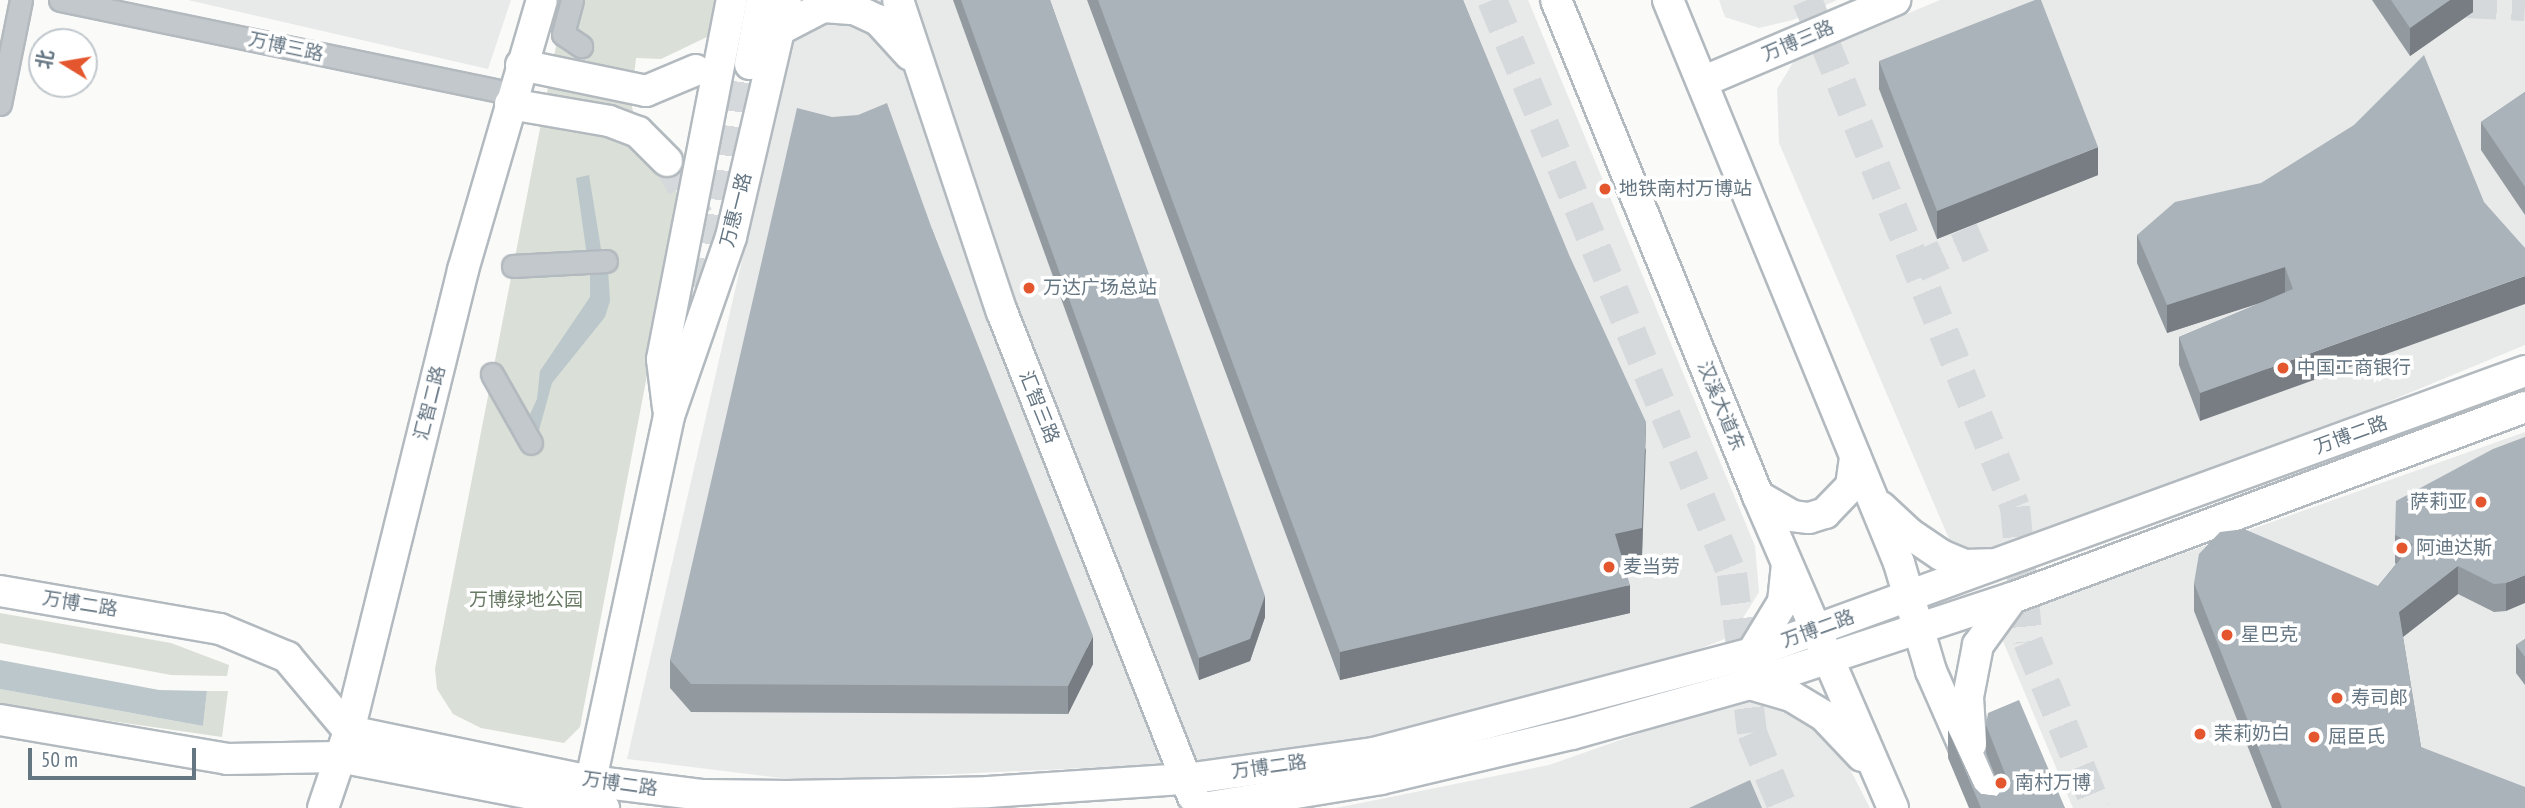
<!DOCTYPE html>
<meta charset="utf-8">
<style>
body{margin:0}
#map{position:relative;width:2525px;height:808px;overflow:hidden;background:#fafaf8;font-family:"PT Sans Narrow","Noto Sans SC",sans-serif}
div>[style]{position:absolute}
.built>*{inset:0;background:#e8e9e9}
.green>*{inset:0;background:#dadfd7}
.water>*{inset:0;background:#bbc7cb}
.secondary-tunnel>*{height:30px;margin-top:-15px;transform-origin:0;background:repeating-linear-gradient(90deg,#d5d9db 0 30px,transparent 0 45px)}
.roads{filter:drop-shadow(2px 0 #b3babf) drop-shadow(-2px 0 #b3babf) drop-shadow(0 2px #b3babf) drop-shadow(0 -2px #b3babf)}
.street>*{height:21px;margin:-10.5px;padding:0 10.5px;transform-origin:10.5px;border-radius:10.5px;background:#c3c8cc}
.secondary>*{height:30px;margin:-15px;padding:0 15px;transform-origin:15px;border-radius:15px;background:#fff}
.wall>*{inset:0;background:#929a9f}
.shaded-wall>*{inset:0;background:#777d82}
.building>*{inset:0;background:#aab3b9}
.dots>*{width:19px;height:19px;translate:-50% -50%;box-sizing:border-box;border:4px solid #fff;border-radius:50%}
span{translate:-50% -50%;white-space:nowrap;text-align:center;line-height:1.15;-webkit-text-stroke:7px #fff;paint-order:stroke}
.street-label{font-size:19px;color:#657683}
.poi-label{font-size:19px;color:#657683}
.left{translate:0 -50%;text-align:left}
.right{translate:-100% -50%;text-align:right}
.park-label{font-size:19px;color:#687a64}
.north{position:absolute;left:28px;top:28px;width:70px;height:70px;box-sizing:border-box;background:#fff;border:2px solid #c1c8cd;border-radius:50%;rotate:281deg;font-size:19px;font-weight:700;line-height:28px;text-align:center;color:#657683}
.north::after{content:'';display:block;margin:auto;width:24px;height:32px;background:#e4572e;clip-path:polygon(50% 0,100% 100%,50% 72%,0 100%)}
.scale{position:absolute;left:28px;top:748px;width:168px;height:32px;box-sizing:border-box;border:4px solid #657683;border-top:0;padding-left:9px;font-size:21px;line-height:24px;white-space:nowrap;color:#657683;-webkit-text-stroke:5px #fff;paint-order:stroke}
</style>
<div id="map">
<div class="built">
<div style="clip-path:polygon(188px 0,511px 0,488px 69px)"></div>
<div style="clip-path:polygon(802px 0,1528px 0,1755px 546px,1759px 592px,1732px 636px,1655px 667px,1434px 733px,1192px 763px,805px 781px,627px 759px)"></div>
<div style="clip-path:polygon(1719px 0,1837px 0,1793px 20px,1759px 28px,1725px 17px)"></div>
<div style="clip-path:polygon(1940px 0,2525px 0,2525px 345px,2033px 549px,1968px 549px,1950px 541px,1779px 143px,1777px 89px,1794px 61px)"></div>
<div style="clip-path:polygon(2525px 432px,2525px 808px,2073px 808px,2000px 634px,2018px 612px)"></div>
<div style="clip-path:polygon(1760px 697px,1787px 706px,1836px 742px,1870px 808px,1336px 808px,1549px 765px,1737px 699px)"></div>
</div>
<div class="green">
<div style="clip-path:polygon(565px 0,719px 0,709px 36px,661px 59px,636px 58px,631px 102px,641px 147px,681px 197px,580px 727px,564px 743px,481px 728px,453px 714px,437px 689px,435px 669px)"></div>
<div style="clip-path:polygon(0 613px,171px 643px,229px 665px,227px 676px,171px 675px,0 643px)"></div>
<div style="clip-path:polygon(0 689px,203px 726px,207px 691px,228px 691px,222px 737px,0 705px)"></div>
</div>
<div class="water">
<div style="clip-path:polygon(589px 175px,602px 255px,587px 256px,576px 178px)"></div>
<div style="clip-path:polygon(608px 269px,610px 301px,605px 317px,552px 383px,538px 434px,526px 423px,537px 399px,540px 371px,590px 297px,590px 272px)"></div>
<div style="clip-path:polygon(0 660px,159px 690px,207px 691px,203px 726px,0 689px)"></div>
</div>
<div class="secondary-tunnel">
<div style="left:1492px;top:0;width:622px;rotate:67.31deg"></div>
<div style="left:1732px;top:574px;width:160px;rotate:82.8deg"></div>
<div style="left:1752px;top:733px;width:81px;rotate:67.5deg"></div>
<div style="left:1807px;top:0;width:548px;rotate:67.69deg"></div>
<div style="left:2015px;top:507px;width:136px;rotate:84.5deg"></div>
<div style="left:2028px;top:642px;width:180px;rotate:67.4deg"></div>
<div style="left:2467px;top:3px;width:58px;rotate:3deg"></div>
<div style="left:667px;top:161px;width:64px;rotate:60.3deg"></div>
<div style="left:1916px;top:267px;width:73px;rotate:-24.1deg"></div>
<div style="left:705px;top:289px;width:259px;rotate:-81.6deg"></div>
</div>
<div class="roads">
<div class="street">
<div style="left:60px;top:0;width:462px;rotate:11.7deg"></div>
<div style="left:572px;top:0;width:35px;rotate:105deg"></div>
<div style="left:563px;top:34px;width:22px;rotate:34deg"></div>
<div style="left:0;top:104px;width:106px;rotate:-78.6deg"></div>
<div style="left:513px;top:266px;width:93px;rotate:-3.1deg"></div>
<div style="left:492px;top:374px;width:79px;rotate:60.5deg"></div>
</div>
<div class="secondary">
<div style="left:898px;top:0;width:329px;rotate:71.6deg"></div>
<div style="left:1002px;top:312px;width:521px;rotate:68.5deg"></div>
<div style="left:1556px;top:0;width:536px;rotate:67.84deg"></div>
<div style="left:1758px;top:496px;width:340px;rotate:66.6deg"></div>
<div style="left:1668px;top:0;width:609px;rotate:67.69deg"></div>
<div style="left:1899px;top:563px;width:113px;rotate:73.5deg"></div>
<div style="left:1931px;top:671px;width:150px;rotate:66.3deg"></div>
<div style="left:777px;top:31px;width:52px;rotate:-27.6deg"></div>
<div style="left:823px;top:7px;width:31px;rotate:4deg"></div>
<div style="left:854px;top:9px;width:26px;rotate:25deg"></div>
<div style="left:878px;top:20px;width:47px;rotate:47.6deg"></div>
<div style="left:750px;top:64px;width:65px;rotate:-79.4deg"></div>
<div style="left:521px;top:65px;width:128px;rotate:11.7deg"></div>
<div style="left:646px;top:91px;width:54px;rotate:-22.8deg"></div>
<div style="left:1702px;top:82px;width:210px;rotate:-23deg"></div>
<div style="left:510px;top:104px;width:100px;rotate:9.7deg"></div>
<div style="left:609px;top:121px;width:31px;rotate:21deg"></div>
<div style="left:638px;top:132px;width:41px;rotate:45deg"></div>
<div style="left:668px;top:408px;width:49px;rotate:-97deg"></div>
<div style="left:662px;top:359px;width:366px;rotate:-79deg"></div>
<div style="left:1758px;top:496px;width:39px;rotate:30deg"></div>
<div style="left:1792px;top:516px;width:17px;rotate:7deg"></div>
<div style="left:1809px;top:518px;width:17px;rotate:-17deg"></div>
<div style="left:1825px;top:513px;width:37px;rotate:-46deg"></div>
<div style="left:1851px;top:486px;width:30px;rotate:-82deg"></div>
<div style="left:1881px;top:507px;width:40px;rotate:43deg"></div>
<div style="left:1910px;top:534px;width:37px;rotate:34deg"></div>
<div style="left:1941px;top:555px;width:26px;rotate:23deg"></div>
<div style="left:1965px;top:565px;width:25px;rotate:-2deg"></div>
<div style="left:0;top:591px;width:223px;rotate:9.8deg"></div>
<div style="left:220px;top:629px;width:73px;rotate:22.7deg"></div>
<div style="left:287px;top:657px;width:97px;rotate:50deg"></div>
<div style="left:349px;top:731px;width:246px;rotate:11.7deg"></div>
<div style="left:590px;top:781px;width:114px;rotate:7.1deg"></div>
<div style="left:703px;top:795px;width:85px;rotate:0.7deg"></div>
<div style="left:788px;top:796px;width:200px;rotate:-1.1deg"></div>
<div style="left:988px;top:792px;width:198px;rotate:-3.8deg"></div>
<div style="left:1186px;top:779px;width:190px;rotate:-7.9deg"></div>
<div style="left:1374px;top:753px;width:391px;rotate:-14.8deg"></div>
<div style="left:1752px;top:653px;width:823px;rotate:-20.04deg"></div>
<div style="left:1752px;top:653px;width:60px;rotate:-58.7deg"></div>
<div style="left:1783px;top:602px;width:37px;rotate:-84deg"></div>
<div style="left:1750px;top:684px;width:43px;rotate:16.3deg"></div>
<div style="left:1791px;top:696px;width:39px;rotate:31deg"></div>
<div style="left:1824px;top:716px;width:55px;rotate:46.5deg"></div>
<div style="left:0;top:720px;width:230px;rotate:9.7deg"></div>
<div style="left:227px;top:759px;width:112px;rotate:-1deg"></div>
<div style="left:339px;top:757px;width:270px;rotate:10.9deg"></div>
<div style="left:1971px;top:744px;width:47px;rotate:-93.7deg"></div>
<div style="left:1968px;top:697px;width:53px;rotate:-79.1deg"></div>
<div style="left:1978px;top:645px;width:58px;rotate:-54.1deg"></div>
<div style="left:323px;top:808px;width:81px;rotate:-71.3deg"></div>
<div style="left:349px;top:731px;width:475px;rotate:-76.1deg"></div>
<div style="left:463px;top:270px;width:281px;rotate:-73.7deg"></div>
<div style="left:585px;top:808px;width:401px;rotate:-77.9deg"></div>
<div style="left:669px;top:416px;width:189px;rotate:-70.9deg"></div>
<div style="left:731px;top:237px;width:243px;rotate:-76.9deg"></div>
<div style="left:1204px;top:808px;width:179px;rotate:-9.3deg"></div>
<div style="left:1381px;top:779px;width:196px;rotate:-13.3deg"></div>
<div style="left:1572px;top:734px;width:185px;rotate:-15.7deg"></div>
<div style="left:1750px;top:684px;width:276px;rotate:-18.2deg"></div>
<div style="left:2012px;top:598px;width:547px;rotate:-20.42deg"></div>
</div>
</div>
<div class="wall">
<div style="clip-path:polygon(953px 0,1050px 0,1265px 617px,1250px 661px,1199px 680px)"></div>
<div style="clip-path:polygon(1087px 0,1463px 0,1646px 450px,1642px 556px,1623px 560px,1630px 613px,1340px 680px)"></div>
<div style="clip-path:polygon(2372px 0,2473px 0,2473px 12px,2410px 56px)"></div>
<div style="clip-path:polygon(1879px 61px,2098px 175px,1937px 239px,1879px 89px)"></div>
<div style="clip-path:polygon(2525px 92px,2525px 215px,2481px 150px,2481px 122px)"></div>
<div style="clip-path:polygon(2484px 202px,2200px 421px,2179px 365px,2179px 337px,2268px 300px,2167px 333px,2137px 263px,2137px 235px)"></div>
<div style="clip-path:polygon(932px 229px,1093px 664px,1068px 714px,691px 712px,670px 688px,670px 660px)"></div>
<div style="clip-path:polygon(2525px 437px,2506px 611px,2494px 612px,2458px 594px,2403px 637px,2421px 747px,2525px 808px,2272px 808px,2194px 611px,2194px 583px,2378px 586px,2396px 564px,2395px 563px,2395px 535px)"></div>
<div style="clip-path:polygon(2525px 639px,2525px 685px,2516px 673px,2516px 645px)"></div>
<div style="clip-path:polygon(1986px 725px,2065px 808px,1969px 808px,1948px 758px,1948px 730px,1975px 788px,1981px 794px,1997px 796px,2001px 791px,1986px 753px)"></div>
</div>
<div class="shaded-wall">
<div style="clip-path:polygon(2450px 0,2473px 0,2473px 12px,2410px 56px,2410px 28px)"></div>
<div style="clip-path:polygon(2098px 147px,2098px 175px,1937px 239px,1937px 211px)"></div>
<div style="clip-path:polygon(2285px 267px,2285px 295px,2167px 333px,2167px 305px)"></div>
<div style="clip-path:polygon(2525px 276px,2525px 304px,2200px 421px,2200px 393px)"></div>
<div style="clip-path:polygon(1646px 422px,1642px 556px,1615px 562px,1615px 534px)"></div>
<div style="clip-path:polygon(2458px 566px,2458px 594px,2399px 640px,2399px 612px)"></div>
<div style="clip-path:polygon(2525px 575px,2525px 603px,2506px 611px,2506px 583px)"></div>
<div style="clip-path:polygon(1630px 585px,1630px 613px,1340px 680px,1340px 652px)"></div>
<div style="clip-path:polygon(1265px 596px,1265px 617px,1250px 661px,1199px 680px,1199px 658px)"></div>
<div style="clip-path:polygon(1093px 636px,1093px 664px,1068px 714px,1068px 686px)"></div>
</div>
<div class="building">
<div style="clip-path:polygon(961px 0,1050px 0,1265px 596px,1250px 639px,1199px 658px)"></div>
<div style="clip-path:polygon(1098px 0,1463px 0,1570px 257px,1646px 422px,1642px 528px,1615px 534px,1630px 585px,1340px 652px)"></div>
<div style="clip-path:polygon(2035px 0,2041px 0,2098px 147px,1937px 211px,1879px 61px)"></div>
<div style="clip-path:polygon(2391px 0,2450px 0,2410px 28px)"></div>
<div style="clip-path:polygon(2424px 55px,2484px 202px,2525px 248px,2525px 276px,2200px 393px,2179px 337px,2293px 289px,2285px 267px,2167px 305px,2137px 235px,2175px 202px,2261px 183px,2354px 125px)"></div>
<div style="clip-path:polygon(2525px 92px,2525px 187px,2481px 122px)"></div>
<div style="clip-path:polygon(887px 103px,932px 229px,1093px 636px,1068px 686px,691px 684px,670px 660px,797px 108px,832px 117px,858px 115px)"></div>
<div style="clip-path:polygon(2525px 437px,2525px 575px,2506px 583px,2494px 584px,2458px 566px,2399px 612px,2421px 747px,2525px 787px,2525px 808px,2282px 808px,2194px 583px,2199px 554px,2220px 532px,2244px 529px,2378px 586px,2413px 544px,2395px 535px,2396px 501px,2493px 449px)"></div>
<div style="clip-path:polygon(2525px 639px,2525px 657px,2516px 645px)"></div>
<div style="clip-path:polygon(2019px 700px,2065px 808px,1981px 808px,1948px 730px,1975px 788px,1981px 794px,1997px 796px,2008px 781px,1986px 725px,1988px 713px)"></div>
<div style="clip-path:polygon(1750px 780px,1762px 808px,1689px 808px)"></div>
</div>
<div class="dots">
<div style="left:1605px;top:189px;background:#e4572e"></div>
<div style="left:1029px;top:288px;background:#e4572e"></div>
<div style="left:2283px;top:368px;background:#e4572e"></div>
<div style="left:2481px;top:502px;background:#e4572e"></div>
<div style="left:2402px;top:548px;background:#e4572e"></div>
<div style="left:1609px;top:567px;background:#e4572e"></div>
<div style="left:2227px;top:635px;background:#e4572e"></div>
<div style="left:2337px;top:698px;background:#e4572e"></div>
<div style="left:2200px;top:734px;background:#e4572e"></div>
<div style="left:2314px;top:737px;background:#e4572e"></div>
<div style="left:2001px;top:783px;background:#e4572e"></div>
</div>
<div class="street-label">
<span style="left:1798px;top:41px;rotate:-23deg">万博三路</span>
<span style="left:286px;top:47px;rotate:12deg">万博三路</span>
<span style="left:736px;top:210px;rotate:-76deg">万惠一路</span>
<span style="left:430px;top:403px;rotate:-76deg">汇智二路</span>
<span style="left:1721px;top:406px;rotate:68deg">汉溪大道东</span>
<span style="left:1039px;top:407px;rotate:68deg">汇智三路</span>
<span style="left:2351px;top:435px;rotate:-20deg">万博二路</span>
<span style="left:80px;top:604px;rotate:9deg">万博二路</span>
<span style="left:1818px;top:629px;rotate:-20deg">万博二路</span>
<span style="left:1269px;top:767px;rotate:-8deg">万博二路</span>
<span style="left:620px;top:784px;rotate:8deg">万博二路</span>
</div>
<div class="poi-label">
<span class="left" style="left:1619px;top:189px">地铁南村万博站</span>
<span class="left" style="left:1043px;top:288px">万达广场总站</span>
<span class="left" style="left:2297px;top:368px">中国工商银行</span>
<span class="right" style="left:2467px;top:502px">萨莉亚</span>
<span class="left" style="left:2416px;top:548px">阿迪达斯</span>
<span class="left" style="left:1623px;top:567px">麦当劳</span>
<span class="left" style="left:2241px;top:635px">星巴克</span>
<span class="left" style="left:2351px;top:698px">寿司郎</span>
<span class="left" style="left:2214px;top:734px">茉莉奶白</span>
<span class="left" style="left:2328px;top:737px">屈臣氏</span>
<span class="left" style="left:2015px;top:783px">南村万博</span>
</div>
<div class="park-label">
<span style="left:526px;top:600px">万博绿地公园</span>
</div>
<div class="north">北</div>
<div class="scale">50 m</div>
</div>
